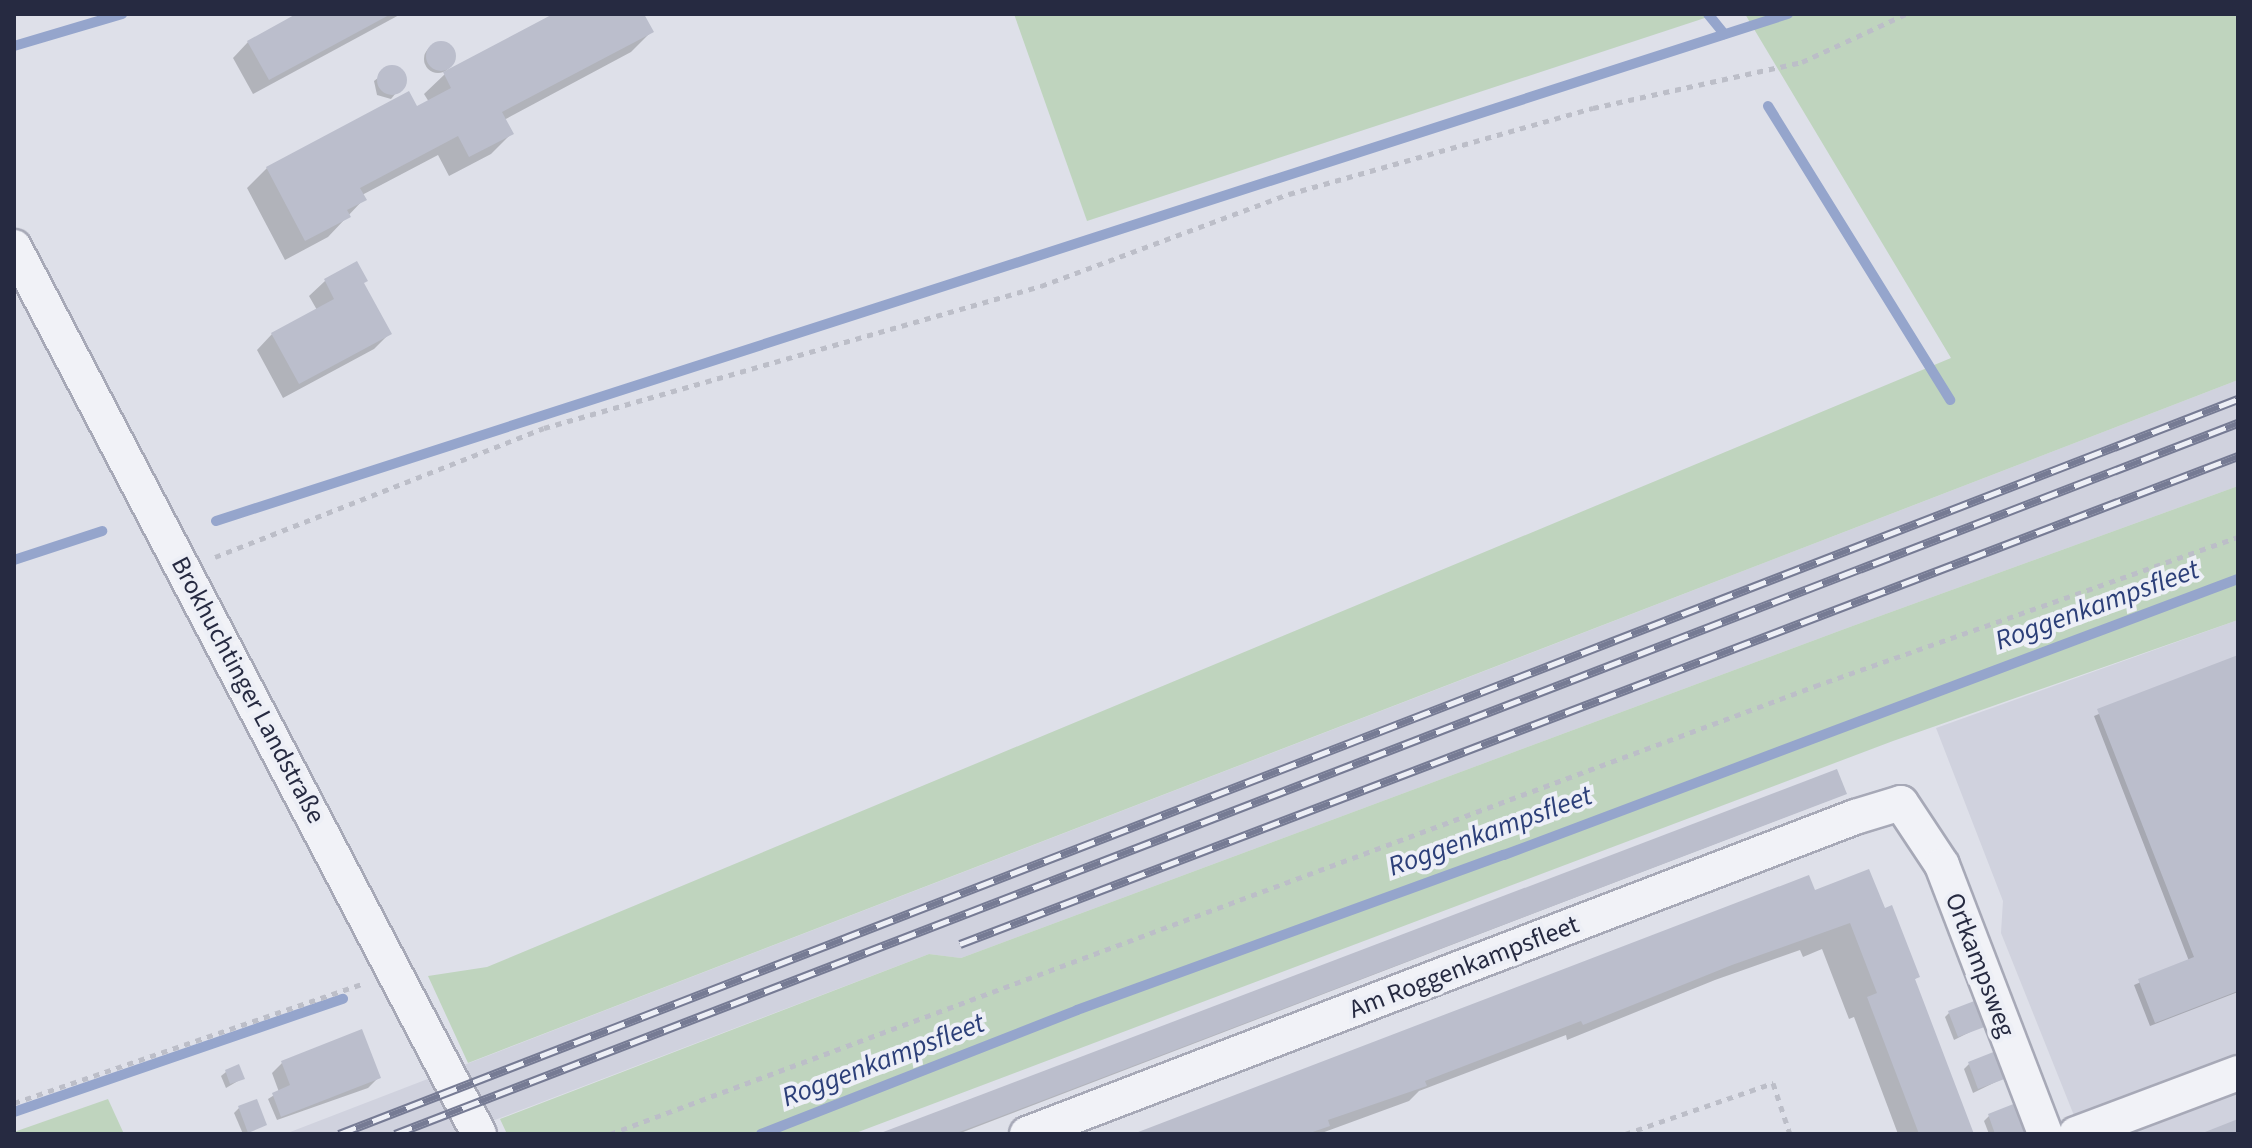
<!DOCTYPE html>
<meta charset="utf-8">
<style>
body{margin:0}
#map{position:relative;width:2252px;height:1148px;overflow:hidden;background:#dee0e9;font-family:"Source Sans 3",sans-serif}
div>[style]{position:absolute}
.built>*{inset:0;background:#d0d2de}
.green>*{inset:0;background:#bfd4be}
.shadow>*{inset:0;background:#0003}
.round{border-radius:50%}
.stream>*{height:10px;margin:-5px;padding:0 5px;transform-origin:5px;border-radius:5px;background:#95a5cc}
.building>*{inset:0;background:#bbbecc}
.path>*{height:5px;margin-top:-2.5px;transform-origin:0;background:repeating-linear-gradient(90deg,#bcbec8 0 6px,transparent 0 12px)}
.roads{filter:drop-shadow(2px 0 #a7a9b7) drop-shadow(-2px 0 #a7a9b7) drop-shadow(0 2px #a7a9b7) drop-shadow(0 -2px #a7a9b7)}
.minor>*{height:34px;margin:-17px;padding:0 17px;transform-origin:17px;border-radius:17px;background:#f1f2f7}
.rail>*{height:9px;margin-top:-4.5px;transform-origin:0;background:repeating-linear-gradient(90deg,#edeff6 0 18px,#767b94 0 36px);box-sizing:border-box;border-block:2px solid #767b94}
span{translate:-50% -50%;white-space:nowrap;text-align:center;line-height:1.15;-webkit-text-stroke:8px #edeff6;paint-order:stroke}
.street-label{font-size:26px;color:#262a41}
.water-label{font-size:28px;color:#2c3f79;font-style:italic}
.frame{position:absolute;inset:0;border:16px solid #262a41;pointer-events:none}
</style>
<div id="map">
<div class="built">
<div style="clip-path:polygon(2238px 380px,2238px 486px,1847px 628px,961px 958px,929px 954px,458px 1134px,285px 1134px)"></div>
<div style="clip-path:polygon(2238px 620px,2238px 1134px,2106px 1134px,2075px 1118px,2001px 933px,2003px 901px,1936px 728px)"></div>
</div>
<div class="green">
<div style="clip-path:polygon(1014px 14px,1717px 14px,1087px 221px)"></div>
<div style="clip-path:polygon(1745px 14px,2238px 14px,2238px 380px,468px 1063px,428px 976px,487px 967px,1951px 358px)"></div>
<div style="clip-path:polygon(2238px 486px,2238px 620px,1893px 741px,853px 1134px,507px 1134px,500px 1119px,929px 954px,961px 958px,1847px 628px)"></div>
<div style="clip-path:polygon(108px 1099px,124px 1134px,14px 1134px,14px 1132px)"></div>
</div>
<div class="shadow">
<div style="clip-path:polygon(300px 14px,401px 14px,253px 94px,233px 58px,248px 42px)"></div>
<div style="clip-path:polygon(558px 14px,642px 14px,651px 32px,631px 52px,504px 120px,511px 134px,491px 154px,449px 176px,438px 155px,362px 195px,364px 199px,328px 237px,285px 260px,247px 188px,267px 168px,429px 102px,424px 94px,445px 74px)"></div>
<div class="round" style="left:424px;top:45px;width:28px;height:28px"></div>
<div style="clip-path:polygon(392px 67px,404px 75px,406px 81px,391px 99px,377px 95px,374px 81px)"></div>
<div style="clip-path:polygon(357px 264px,362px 284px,389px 334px,374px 349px,283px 398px,257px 350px,272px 334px,317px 310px,309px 296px,325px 281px)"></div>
<div style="clip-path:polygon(2238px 657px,2238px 992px,2150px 1026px,2134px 985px,2189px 961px,2094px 716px)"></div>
<div style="clip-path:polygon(1845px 794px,958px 1134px,883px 1134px)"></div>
<div style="clip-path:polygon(1814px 892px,1883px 911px,1917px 977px,1913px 981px,1972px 1134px,1898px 1134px,1854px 1017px,1849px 1019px,1822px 949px,1803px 957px,1800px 950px,1715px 980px,1567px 1040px,1566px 1035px,1419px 1091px,1409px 1101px,1319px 1134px,1137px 1134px)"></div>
<div style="clip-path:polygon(1950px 1012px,1984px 1025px,1954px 1040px,1945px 1017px)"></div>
<div style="clip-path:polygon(282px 1063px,379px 1077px,368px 1088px,277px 1120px,268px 1099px,279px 1092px,272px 1073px)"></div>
<div style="clip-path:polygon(1969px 1064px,2004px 1078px,1973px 1093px,1964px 1069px)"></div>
<div style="clip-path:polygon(226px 1072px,243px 1078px,226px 1088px,221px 1076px)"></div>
<div style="clip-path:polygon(239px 1108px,265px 1125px,243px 1134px,234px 1113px)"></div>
<div style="clip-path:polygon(1989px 1116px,2024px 1131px,1989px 1134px,1984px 1121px)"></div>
</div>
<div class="stream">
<div style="left:1708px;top:14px;width:26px;rotate:51deg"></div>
<div style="left:14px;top:46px;width:113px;rotate:-16.5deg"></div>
<div style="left:1768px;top:106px;width:346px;rotate:58.2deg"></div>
<div style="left:216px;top:521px;width:1652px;rotate:-17.88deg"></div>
<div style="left:14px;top:560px;width:93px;rotate:-18.2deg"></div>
<div style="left:14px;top:1112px;width:348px;rotate:-19deg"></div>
<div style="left:761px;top:1134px;width:339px;rotate:-21.4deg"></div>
<div style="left:1077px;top:1010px;width:454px;rotate:-20deg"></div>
<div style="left:1504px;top:855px;width:784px;rotate:-20.61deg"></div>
</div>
<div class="building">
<div style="clip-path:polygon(296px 14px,391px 14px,269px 80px,247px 41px)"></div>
<div style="clip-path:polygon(553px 14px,644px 14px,654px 32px,502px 112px,514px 134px,469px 157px,458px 136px,360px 188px,367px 200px,347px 210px,351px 217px,305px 241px,266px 167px,409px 91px,417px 106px,451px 88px,443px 72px)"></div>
<div class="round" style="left:426px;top:41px;width:30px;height:30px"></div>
<div class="round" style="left:377px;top:65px;width:30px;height:30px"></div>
<div style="clip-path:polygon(357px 261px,368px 281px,364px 283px,392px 334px,299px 384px,271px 333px,334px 299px,324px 279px)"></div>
<div style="clip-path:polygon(2238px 655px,2238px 991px,2155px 1023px,2138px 979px,2194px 957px,2097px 709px)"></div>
<div style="clip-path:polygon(1837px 769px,1847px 794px,954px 1134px,878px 1134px)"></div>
<div style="clip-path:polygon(1869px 869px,1885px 908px,1892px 905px,1920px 977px,1915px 979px,1974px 1134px,1919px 1134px,1867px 997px,1877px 993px,1850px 923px,1732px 965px,1583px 1025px,1581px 1021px,1425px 1081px,1427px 1086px,1328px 1120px,1330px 1126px,1307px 1134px,1133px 1134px,1809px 875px,1815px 890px)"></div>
<div style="clip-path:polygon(1977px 1000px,1987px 1026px,1958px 1037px,1948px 1011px)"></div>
<div style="clip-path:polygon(362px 1029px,381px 1078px,281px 1117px,272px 1093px,290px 1085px,281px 1061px)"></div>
<div style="clip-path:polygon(1996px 1051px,2007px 1078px,1978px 1089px,1968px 1062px)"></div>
<div style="clip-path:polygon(239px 1064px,245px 1079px,230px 1084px,225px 1070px)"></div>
<div style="clip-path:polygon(257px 1099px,267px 1125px,248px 1133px,238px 1106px)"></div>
<div style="clip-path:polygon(2016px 1103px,2026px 1132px,1995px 1134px,1988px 1114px)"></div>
<div style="clip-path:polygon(2238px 1119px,2238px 1134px,2200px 1134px)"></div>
</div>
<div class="path">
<div style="left:215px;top:557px;width:353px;rotate:-21.4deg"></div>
<div style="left:544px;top:428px;width:517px;rotate:-15.95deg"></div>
<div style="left:1041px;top:286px;width:265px;rotate:-20.4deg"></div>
<div style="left:1289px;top:194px;width:316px;rotate:-15.8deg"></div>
<div style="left:1593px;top:108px;width:214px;rotate:-12.4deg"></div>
<div style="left:1802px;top:62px;width:115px;rotate:-24.8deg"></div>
<div style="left:14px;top:1103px;width:371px;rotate:-18.9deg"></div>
<div style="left:610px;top:1134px;width:1286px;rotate:-20.39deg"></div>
<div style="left:1815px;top:686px;width:448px;rotate:-19.4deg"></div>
<div style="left:1625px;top:1134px;width:157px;rotate:-19deg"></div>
<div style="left:1773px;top:1083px;width:54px;rotate:71.6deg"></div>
</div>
<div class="roads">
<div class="minor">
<div style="left:14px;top:247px;width:1001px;rotate:62.33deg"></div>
<div style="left:1027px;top:1134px;width:887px;rotate:-20.95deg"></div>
<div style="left:1855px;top:817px;width:48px;rotate:-16.9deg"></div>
<div style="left:1901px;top:803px;width:74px;rotate:56.5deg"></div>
<div style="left:1942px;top:865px;width:288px;rotate:69deg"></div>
<div style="left:2076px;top:1134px;width:173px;rotate:-20.6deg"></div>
</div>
</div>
<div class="rail">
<div style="left:960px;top:944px;width:1368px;rotate:-20.9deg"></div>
<div style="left:339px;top:1134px;width:2036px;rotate:-21.16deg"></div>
<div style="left:395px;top:1134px;width:1975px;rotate:-21.1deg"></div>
</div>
<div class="street-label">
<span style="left:248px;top:690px;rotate:62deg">Brokhuchtinger Landstraße</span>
<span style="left:1980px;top:965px;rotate:69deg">Ortkampsweg</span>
<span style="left:1464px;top:967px;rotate:-21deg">Am Roggenkampsfleet</span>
</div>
<div class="water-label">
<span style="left:2097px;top:605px;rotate:-20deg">Roggenkampsfleet</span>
<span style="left:1490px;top:831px;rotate:-20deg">Roggenkampsfleet</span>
<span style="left:883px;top:1060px;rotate:-21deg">Roggenkampsfleet</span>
</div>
<div class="frame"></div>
</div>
